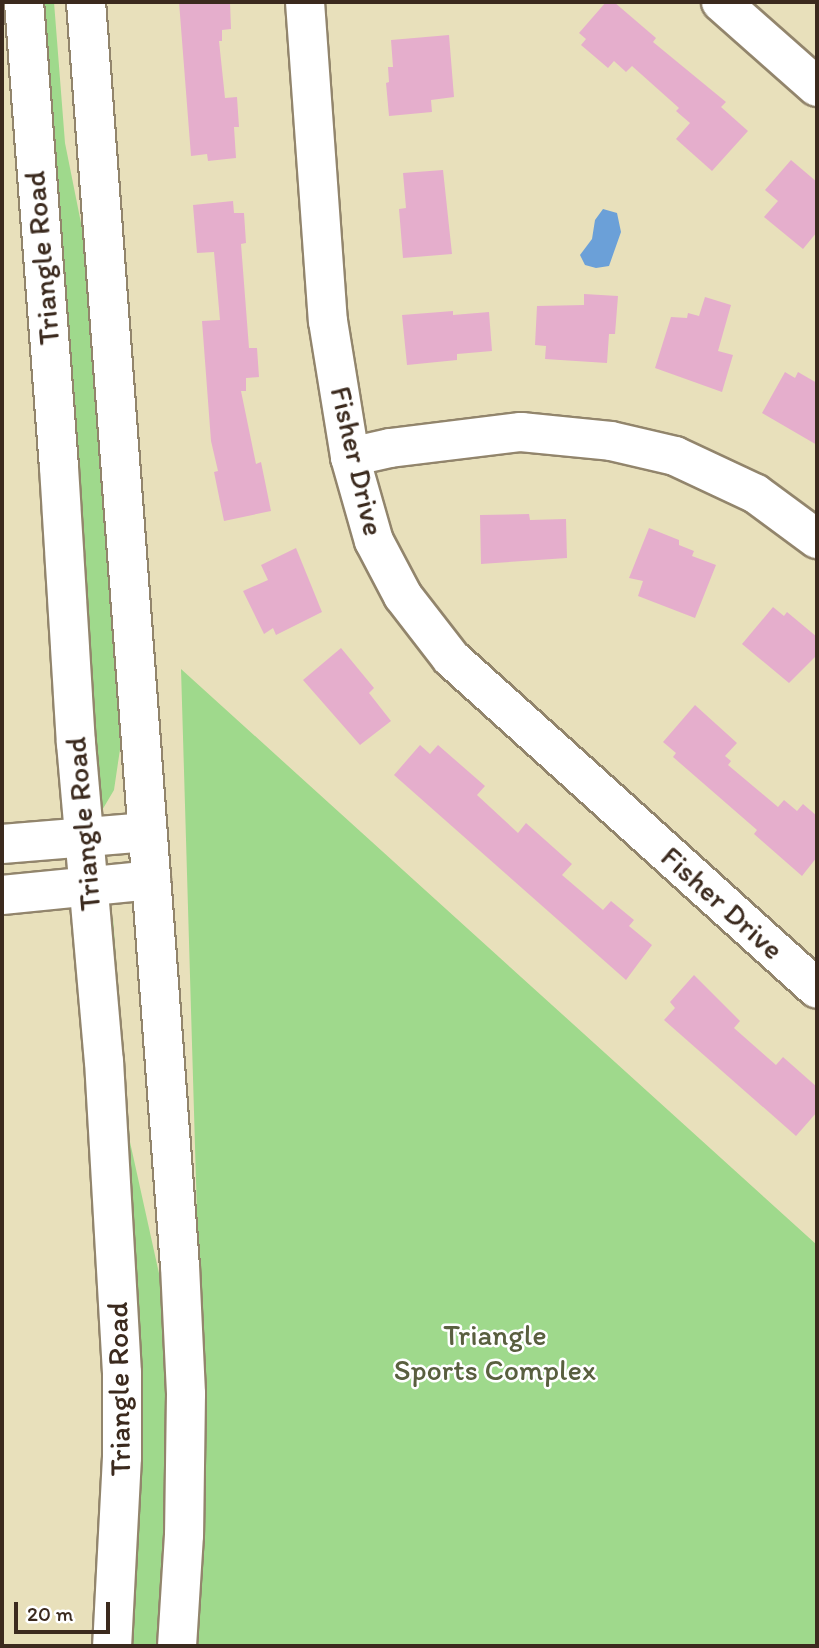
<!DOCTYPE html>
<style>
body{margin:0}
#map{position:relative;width:819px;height:1648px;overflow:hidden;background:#e8e0bb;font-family:Itim,sans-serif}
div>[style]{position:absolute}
.green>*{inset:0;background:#9fd98c}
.water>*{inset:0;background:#6ba0d8}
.building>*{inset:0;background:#e5aecc}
.roads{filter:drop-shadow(2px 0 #92856c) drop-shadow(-2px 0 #92856c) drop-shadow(0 2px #92856c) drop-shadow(0 -2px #92856c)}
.minor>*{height:38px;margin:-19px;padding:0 19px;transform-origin:19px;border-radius:19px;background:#fff}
span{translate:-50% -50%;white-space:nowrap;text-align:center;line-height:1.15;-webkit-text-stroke:5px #fff;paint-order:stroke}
.street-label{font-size:30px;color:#3b2a1e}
.park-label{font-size:30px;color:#595f3f}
.frame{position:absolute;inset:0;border:4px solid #3b2a1e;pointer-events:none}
.scale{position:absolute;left:14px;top:1602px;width:96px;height:32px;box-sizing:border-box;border:4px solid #3b2a1e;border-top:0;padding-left:9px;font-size:21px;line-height:24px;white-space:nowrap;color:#3b2a1e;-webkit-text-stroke:5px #fff;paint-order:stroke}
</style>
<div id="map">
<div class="green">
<div style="clip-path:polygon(41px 2px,54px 2px,65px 143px,91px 273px,123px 729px,114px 790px,101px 812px)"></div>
<div style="clip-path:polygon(181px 669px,817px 1245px,817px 1646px,190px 1646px,202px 1385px)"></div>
<div style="clip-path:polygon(113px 918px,130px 1142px,164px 1296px,169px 1449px,158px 1646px,131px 1646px,141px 1444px,128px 1190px,108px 919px)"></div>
</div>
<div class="water">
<div style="clip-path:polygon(603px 209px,617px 213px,621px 232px,609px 266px,596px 268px,585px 265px,580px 255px,592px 239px,595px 220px)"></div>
</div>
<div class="building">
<div style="clip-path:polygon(179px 2px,230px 2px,231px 29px,222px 30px,222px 41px,219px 41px,225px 98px,237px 97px,239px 127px,234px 127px,236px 158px,208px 161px,207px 154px,191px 156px)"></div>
<div style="clip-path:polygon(606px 2px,614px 2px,656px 38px,653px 42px,726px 102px,721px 107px,748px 131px,712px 171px,676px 139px,690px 123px,676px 111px,679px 108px,632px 66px,626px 72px,614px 61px,608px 68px,581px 45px,586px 39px,579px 33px)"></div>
<div style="clip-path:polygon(449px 35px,454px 97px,431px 100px,432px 112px,389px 116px,386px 83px,389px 82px,388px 67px,393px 67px,391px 40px)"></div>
<div style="clip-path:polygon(791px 160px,817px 182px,817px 232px,803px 249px,764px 217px,778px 201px,765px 190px)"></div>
<div style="clip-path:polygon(443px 170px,452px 254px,403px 258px,399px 209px,406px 208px,403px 173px)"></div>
<div style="clip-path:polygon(233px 201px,234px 213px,244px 213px,246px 243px,241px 244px,249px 348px,257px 348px,259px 377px,246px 378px,246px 391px,241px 391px,256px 464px,261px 462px,271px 511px,224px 521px,214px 472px,218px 471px,211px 441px,202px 321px,220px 320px,214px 252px,197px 253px,193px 205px)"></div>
<div style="clip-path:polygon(584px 294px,618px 296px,615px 334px,609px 334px,607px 363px,545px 359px,546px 346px,535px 345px,537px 306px,584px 305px)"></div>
<div style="clip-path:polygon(705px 297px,731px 305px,718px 351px,733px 355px,722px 392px,655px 368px,671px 317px,687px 318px,688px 313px,699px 316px)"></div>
<div style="clip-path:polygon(453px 311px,453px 315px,489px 312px,492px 351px,457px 354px,457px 360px,407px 365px,402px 315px)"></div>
<div style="clip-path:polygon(785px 372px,795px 378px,798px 372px,817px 383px,817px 445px,762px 413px)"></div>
<div style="clip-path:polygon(529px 514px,530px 520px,566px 519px,567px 558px,481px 564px,480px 515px)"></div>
<div style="clip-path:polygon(649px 528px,679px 540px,679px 545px,694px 551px,692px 556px,716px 565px,695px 618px,638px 596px,643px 581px,629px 578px)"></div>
<div style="clip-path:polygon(296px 548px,322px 612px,276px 635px,273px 628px,264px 634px,243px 591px,268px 580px,261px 565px)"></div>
<div style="clip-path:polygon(773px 607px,784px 616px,787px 612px,817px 637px,817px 655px,789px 683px,742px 644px)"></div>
<div style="clip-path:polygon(341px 648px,374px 688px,369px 693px,391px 721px,360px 745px,303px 680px)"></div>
<div style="clip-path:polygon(695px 705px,737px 743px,725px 756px,731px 761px,728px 765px,778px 807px,784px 800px,797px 811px,803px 804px,817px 816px,817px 857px,802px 876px,754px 834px,757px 830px,673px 757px,676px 753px,663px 742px)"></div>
<div style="clip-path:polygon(420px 745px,430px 754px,438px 745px,485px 786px,477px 795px,518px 833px,526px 823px,572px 864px,562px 875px,603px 910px,611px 901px,634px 920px,629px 926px,652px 945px,626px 980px,394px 775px)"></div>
<div style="clip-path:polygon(694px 975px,740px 1021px,734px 1028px,776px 1065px,783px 1057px,817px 1087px,817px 1112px,796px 1136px,664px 1020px,675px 1008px,670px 1002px)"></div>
</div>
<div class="roads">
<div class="minor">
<div style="left:24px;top:2px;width:466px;rotate:85.7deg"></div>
<div style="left:59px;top:467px;width:277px;rotate:86.5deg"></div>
<div style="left:76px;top:743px;width:319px;rotate:85deg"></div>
<div style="left:104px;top:1061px;width:313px;rotate:86.7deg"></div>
<div style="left:122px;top:1373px;width:84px;rotate:90deg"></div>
<div style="left:122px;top:1457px;width:189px;rotate:93deg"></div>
<div style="left:86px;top:2px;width:1267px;rotate:85.75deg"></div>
<div style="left:180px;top:1266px;width:128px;rotate:87.3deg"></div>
<div style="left:186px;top:1394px;width:141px;rotate:90.8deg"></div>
<div style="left:184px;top:1535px;width:111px;rotate:93.6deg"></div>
<div style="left:305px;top:2px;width:320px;rotate:85.9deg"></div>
<div style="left:328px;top:321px;width:138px;rotate:80.8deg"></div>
<div style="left:350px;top:457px;width:87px;rotate:74.1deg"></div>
<div style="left:374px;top:541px;width:62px;rotate:62.2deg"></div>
<div style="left:403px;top:596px;width:78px;rotate:52.3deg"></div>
<div style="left:451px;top:658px;width:493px;rotate:42.1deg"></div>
<div style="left:721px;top:2px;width:128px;rotate:41.5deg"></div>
<div style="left:350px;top:457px;width:41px;rotate:-12.7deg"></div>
<div style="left:390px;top:448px;width:132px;rotate:-7deg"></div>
<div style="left:521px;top:432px;width:90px;rotate:5.7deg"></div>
<div style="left:611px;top:441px;width:66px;rotate:13.2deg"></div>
<div style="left:675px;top:456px;width:89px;rotate:25.1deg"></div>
<div style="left:756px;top:494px;width:76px;rotate:36.4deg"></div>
<div style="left:2px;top:844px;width:146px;rotate:-4.7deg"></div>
<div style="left:2px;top:895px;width:150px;rotate:-5.7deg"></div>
</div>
</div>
<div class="street-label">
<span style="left:42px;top:258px;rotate:-95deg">Triangle Road</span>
<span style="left:357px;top:461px;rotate:77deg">Fisher Drive</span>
<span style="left:83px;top:824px;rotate:-95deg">Triangle Road</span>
<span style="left:722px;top:903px;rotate:42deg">Fisher Drive</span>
<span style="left:119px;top:1389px;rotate:-91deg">Triangle Road</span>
</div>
<div class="park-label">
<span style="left:495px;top:1352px">Triangle<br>Sports Complex</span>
</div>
<div class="frame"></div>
<div class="scale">20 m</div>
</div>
